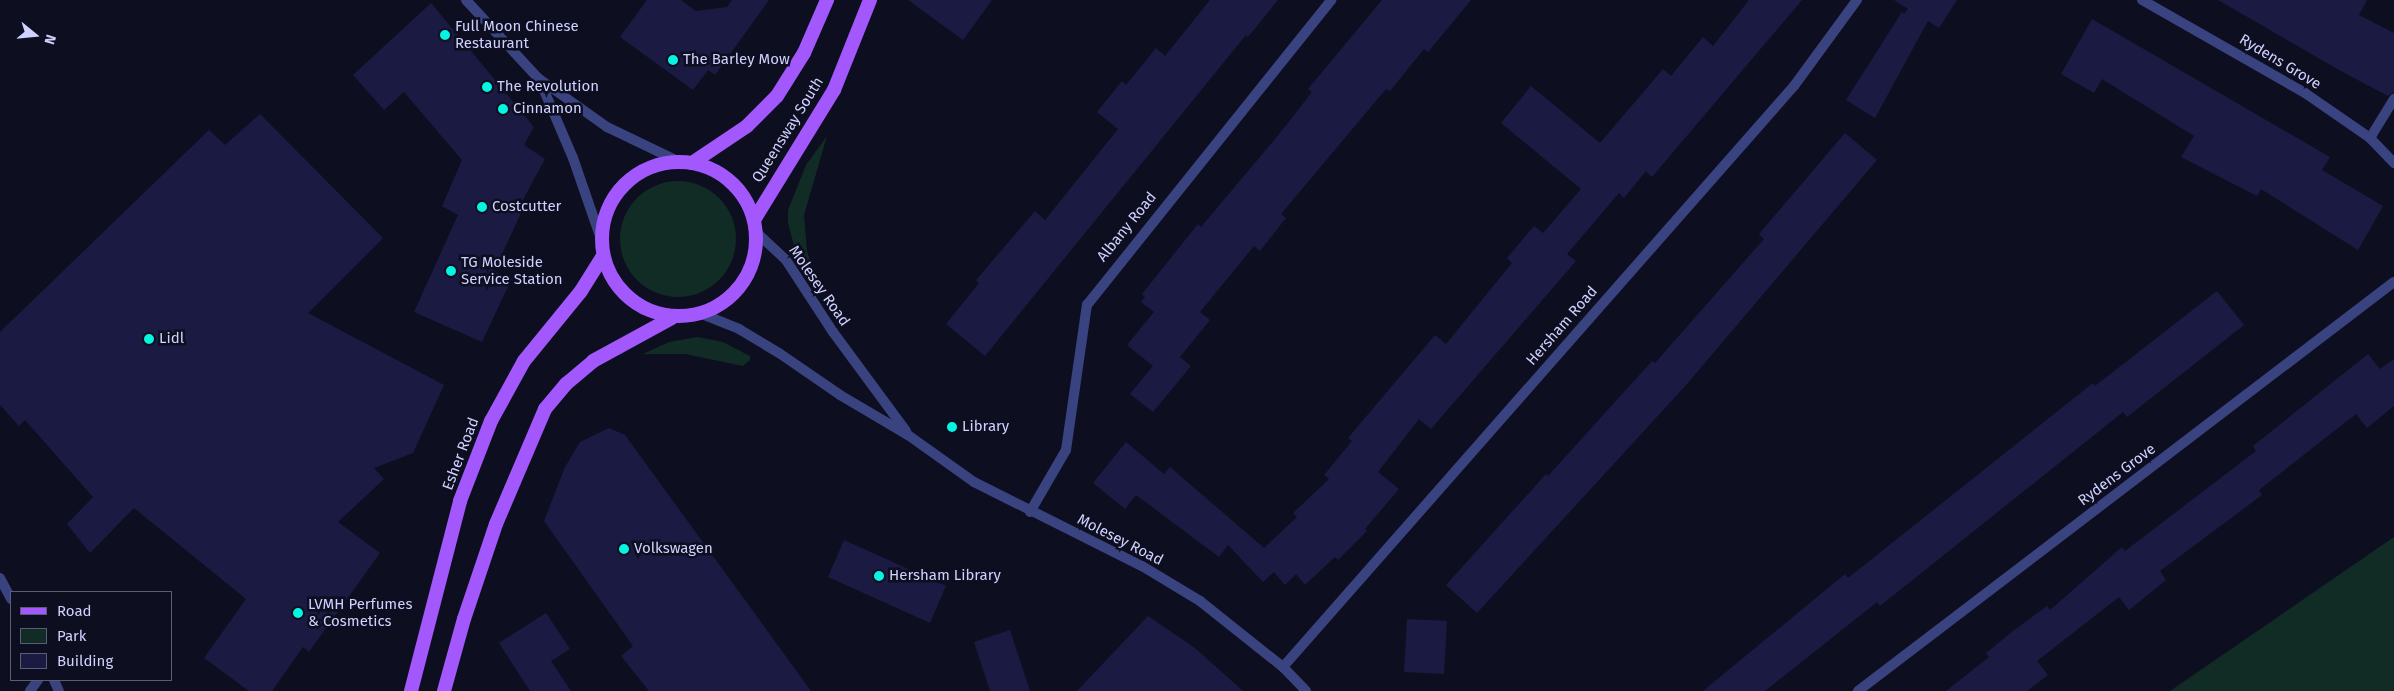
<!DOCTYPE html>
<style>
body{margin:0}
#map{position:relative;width:2394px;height:691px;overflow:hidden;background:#0e0e21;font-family:"Fira Sans",sans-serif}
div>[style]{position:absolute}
.green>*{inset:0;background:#112b25}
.round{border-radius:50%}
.building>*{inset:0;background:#1b1a42}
.minor>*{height:10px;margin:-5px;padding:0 5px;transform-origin:5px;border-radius:5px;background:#39437f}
.tertiary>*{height:10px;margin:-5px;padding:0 5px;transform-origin:5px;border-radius:5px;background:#39437f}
.primary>*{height:14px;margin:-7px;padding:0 7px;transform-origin:7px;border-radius:7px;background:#a258fc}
.primary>.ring{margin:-7px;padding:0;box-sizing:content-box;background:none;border:14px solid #a258fc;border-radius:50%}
.dots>*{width:14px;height:14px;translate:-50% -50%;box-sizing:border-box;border:2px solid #0e0e21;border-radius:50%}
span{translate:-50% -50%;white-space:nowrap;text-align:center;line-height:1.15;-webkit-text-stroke:5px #0e0e21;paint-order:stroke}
.poi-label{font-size:15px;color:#cfd1fe}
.left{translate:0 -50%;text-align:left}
.street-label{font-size:15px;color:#cfd1fe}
.legend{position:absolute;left:10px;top:591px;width:162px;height:90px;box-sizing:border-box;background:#0e0e21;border:1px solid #5b5c79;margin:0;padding:6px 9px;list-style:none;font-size:15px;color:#cfd1fe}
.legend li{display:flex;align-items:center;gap:10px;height:25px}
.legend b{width:25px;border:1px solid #5b5c79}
.north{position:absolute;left:10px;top:10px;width:50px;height:50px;-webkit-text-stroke:4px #0e0e21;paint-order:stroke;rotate:107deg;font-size:14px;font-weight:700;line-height:20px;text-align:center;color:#cfd1fe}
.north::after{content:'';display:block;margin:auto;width:18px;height:22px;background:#cfd1fe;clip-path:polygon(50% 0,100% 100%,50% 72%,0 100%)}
</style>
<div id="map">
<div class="green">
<div style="clip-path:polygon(827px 136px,804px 215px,807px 251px,815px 276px,812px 279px,796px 253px,788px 223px,788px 210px,806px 165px)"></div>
<div class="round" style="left:620px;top:181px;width:116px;height:116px"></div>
<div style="clip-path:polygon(697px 337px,723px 342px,750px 356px,750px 360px,743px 366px,685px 354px,643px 354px,669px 342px)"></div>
<div style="clip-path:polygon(2394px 537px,2394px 691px,2170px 691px)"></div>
</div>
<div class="building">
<div style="clip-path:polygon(647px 0,681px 0,696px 11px,727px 7px,732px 0,769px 0,715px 75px,708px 70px,693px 90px,620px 37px)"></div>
<div style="clip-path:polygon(908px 0,992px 0,963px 40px)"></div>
<div style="clip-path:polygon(1210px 0,1278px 0,1248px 37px,1246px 35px,985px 356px,946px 324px,979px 283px,976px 280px,1035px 211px,1045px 220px,1118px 129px,1097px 112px,1122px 81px,1126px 85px,1156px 48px,1165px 56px)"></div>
<div style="clip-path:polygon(1382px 0,1471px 0,1428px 52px,1424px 49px,1390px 91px,1386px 89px,1281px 214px,1286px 218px,1260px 251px,1254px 246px,1200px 312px,1210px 320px,1180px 357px,1191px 366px,1153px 412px,1130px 394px,1153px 366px,1127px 345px,1154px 312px,1141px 302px,1145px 297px,1142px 294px,1198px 224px,1201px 227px,1280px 133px,1312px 92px,1308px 89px)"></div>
<div style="clip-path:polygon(1749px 0,1802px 0,1652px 177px,1646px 171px,1624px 198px,1619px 193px,1567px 254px,1576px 261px,1431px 429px,1419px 419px,1378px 472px,1399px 489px,1365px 529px,1367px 531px,1338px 560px,1335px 557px,1305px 585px,1296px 574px,1285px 585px,1274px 572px,1263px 582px,1228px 545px,1219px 557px,1136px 495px,1125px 509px,1093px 483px,1126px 442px,1164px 474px,1170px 467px,1264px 548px,1297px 517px,1293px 513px,1329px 479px,1324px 475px,1352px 441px,1348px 438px,1435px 335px,1446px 344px,1512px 263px,1507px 258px,1534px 226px,1543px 233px,1581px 189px,1501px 123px,1531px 86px,1600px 143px,1663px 69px,1671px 76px,1703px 37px,1713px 46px)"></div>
<div style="clip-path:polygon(1894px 0,1957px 0,1939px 28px,1928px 21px,1875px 118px,1846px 100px,1902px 12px,1904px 14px,1908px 9px)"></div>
<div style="clip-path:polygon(2218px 0,2367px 0,2359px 15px,2394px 33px,2394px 92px,2388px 96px,2339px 70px)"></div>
<div style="clip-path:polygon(431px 3px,534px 127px,524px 145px,545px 159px,519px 207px,523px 209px,494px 271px,511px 280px,482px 342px,414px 312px,458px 215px,442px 206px,462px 160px,404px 92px,384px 110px,353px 75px)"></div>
<div style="clip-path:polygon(2092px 19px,2330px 157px,2322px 170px,2383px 206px,2358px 250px,2261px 189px,2257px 196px,2181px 157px,2194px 136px,2102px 79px,2094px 93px,2061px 74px)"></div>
<div style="clip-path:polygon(260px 114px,383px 238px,308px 313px,444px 385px,413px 453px,374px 468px,384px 479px,338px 522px,380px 553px,309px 652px,303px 647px,272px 691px,249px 691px,204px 658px,246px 599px,134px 508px,90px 553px,67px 524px,93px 497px,25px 420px,19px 426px,0 405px,0 332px,209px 130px,225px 145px)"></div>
<div style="clip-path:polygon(1845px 133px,1877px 160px,1687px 384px,1477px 613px,1446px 585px,1546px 474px,1548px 476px,1652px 361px,1655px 363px,1764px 239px,1759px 234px)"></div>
<div style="clip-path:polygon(2217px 291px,2244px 325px,2127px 417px,2123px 412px,1880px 606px,1877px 602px,1765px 691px,1703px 691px,1845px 574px,1848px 578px,2093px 383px,2095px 386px)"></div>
<div style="clip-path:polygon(2368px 354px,2380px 369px,2394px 359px,2394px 406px,2367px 428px,2356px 414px,2259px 490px,2262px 495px,2160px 571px,2166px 580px,2129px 610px,2119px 597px,2037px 661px,2048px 675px,2027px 691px,1946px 691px,1989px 657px,1986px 653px,2013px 631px,2047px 606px,2050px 610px,2122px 547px,2125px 551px,2256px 451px,2253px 446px)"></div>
<div style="clip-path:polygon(609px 428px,625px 435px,811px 691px,649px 691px,621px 656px,633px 646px,544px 521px,565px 467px,580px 442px)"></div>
<div style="clip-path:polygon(844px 540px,946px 586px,930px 623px,828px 577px)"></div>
<div style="clip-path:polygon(546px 613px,570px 649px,551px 661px,571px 691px,530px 691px,499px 643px)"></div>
<div style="clip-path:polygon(1148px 616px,1195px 648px,1243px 691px,1077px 691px)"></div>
<div style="clip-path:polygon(1407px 619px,1447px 621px,1444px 674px,1404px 672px)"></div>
<div style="clip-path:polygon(1010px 630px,1030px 691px,990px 691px,974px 642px)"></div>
</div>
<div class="minor">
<div style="left:2142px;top:0;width:188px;rotate:29.7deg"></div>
<div style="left:2305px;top:93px;width:79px;rotate:34.7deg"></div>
<div style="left:2370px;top:138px;width:35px;rotate:46deg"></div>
<div style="left:2370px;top:138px;width:46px;rotate:-58.4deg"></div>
<div style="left:1030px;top:512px;width:72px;rotate:-59.9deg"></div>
<div style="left:1066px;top:450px;width:147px;rotate:-81.8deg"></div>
<div style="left:1087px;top:305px;width:391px;rotate:-51.3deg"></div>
<div style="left:0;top:578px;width:24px;rotate:62deg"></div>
<div style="left:1283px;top:667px;width:774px;rotate:-48.67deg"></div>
<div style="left:1794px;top:86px;width:107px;rotate:-53.8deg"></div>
<div style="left:54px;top:680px;width:12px;rotate:66deg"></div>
<div style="left:30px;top:691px;width:14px;rotate:-54deg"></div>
<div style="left:1858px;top:691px;width:674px;rotate:-37.35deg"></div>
</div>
<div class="tertiary">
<div style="left:466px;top:0;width:106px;rotate:47.3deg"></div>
<div style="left:538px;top:78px;width:85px;rotate:35.4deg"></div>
<div style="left:607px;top:127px;width:79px;rotate:25.6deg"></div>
<div style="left:540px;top:81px;width:84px;rotate:66.8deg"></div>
<div style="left:573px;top:158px;width:86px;rotate:70.9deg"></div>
<div style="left:755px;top:231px;width:42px;rotate:43.1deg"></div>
<div style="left:786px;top:260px;width:86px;rotate:56.9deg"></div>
<div style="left:833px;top:332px;width:123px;rotate:53.6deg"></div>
<div style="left:702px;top:314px;width:40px;rotate:22deg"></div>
<div style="left:739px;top:329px;width:47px;rotate:31deg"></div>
<div style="left:779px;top:353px;width:74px;rotate:34.5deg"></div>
<div style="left:840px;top:395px;width:79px;rotate:30.5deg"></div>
<div style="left:908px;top:435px;width:81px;rotate:35.5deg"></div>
<div style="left:974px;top:482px;width:188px;rotate:26.6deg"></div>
<div style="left:1142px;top:566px;width:68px;rotate:31.1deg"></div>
<div style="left:1200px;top:601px;width:106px;rotate:38.5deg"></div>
<div style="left:1283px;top:667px;width:33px;rotate:46deg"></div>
</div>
<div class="primary">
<div class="ring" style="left:602px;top:162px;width:140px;height:140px"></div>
<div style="left:692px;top:163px;width:66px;rotate:-33.9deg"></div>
<div style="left:747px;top:126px;width:42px;rotate:-45deg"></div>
<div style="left:777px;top:96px;width:51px;rotate:-57.9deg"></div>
<div style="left:804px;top:53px;width:58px;rotate:-66.5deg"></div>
<div style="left:754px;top:220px;width:153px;rotate:-58.4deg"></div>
<div style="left:834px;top:90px;width:97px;rotate:-68.2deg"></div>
<div style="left:411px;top:691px;width:196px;rotate:-75.5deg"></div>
<div style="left:460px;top:501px;width:86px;rotate:-68.8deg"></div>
<div style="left:491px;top:421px;width:68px;rotate:-61.2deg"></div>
<div style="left:524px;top:361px;width:90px;rotate:-50.8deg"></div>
<div style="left:581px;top:291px;width:39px;rotate:-58deg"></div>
<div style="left:444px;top:691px;width:75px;rotate:-74.5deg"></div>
<div style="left:464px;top:619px;width:100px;rotate:-71.4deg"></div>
<div style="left:496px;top:524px;width:125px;rotate:-66.9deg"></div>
<div style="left:545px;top:409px;width:33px;rotate:-50deg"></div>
<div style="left:566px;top:384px;width:35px;rotate:-40deg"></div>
<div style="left:593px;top:361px;width:90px;rotate:-28.6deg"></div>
</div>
<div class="dots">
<div style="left:445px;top:35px;background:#04f5e2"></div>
<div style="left:673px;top:60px;background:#04f5e2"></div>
<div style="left:487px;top:87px;background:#04f5e2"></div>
<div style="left:503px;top:109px;background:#04f5e2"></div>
<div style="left:482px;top:207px;background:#04f5e2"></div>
<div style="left:451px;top:271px;background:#04f5e2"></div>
<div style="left:149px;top:339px;background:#04f5e2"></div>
<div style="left:952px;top:427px;background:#04f5e2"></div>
<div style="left:624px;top:549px;background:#04f5e2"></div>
<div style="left:879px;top:576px;background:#04f5e2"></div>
<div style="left:298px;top:613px;background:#04f5e2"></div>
</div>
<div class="poi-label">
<span class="left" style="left:455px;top:35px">Full Moon Chinese<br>Restaurant</span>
<span class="left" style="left:683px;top:60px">The Barley Mow</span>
<span class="left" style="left:497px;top:87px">The Revolution</span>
<span class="left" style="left:513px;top:109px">Cinnamon</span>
<span class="left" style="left:492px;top:207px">Costcutter</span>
<span class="left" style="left:461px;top:271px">TG Moleside<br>Service Station</span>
<span class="left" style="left:159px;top:339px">Lidl</span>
<span class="left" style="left:962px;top:427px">Library</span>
<span class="left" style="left:634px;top:549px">Volkswagen</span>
<span class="left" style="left:889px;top:576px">Hersham Library</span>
<span class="left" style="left:308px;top:613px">LVMH Perfumes<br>&amp; Cosmetics</span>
</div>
<div class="street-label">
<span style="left:2280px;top:62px;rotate:31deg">Rydens Grove</span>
<span style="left:788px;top:130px;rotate:-58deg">Queensway South</span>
<span style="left:1127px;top:227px;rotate:-51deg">Albany Road</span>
<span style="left:819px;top:286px;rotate:55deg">Molesey Road</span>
<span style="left:1562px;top:326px;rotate:-49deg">Hersham Road</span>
<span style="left:461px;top:454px;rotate:-69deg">Esher Road</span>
<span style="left:2117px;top:475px;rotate:-37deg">Rydens Grove</span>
<span style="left:1120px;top:540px;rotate:27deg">Molesey Road</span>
</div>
<ul class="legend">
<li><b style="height:6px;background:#a258fc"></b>Road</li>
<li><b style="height:14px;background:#112b25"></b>Park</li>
<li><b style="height:14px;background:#1b1a42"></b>Building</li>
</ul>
<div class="north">N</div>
</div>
